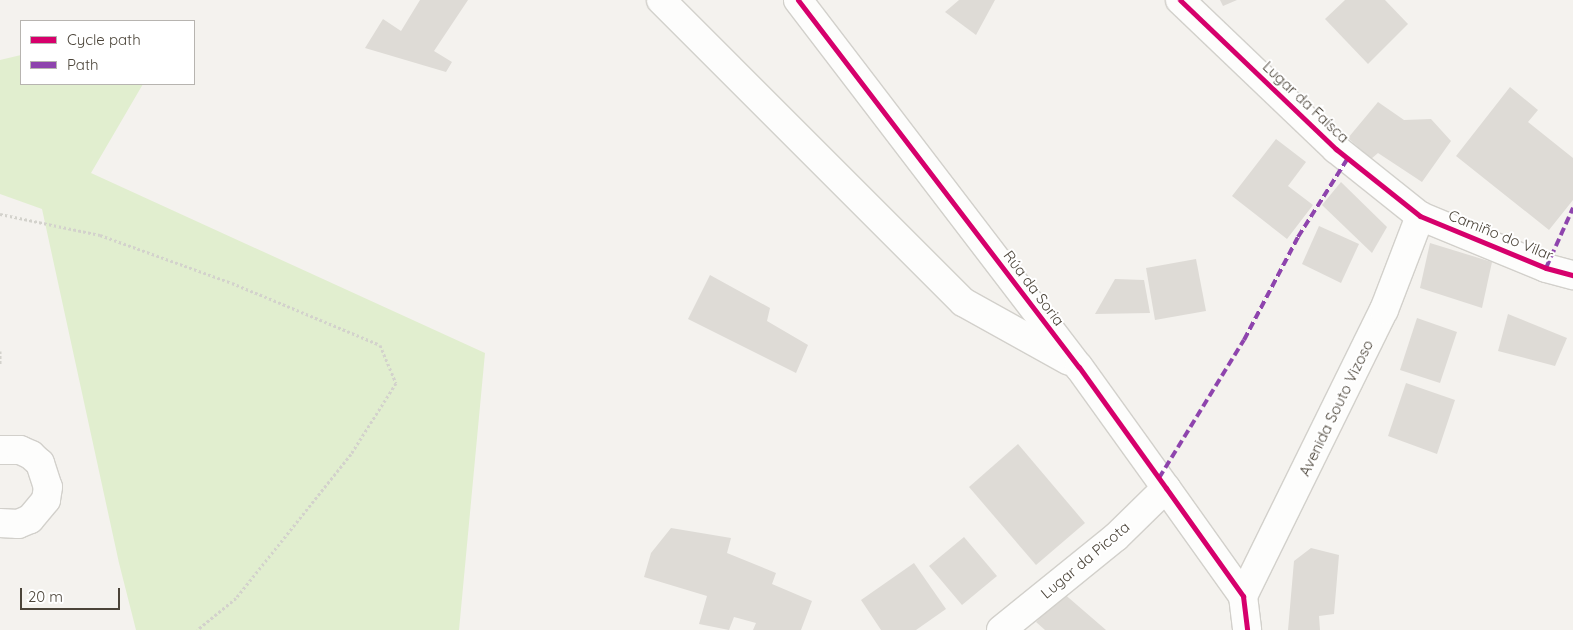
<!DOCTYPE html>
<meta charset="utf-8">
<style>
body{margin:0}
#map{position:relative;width:1573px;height:630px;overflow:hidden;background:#f4f2ee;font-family:Quicksand,sans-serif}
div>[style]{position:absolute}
.green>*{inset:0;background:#e1eecf}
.building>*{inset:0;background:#dedbd6}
.path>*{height:3px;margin-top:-1.5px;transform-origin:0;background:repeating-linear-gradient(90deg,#d3d2cc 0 2.5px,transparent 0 5px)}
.roads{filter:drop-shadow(1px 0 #d2d0cb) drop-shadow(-1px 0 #d2d0cb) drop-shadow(0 1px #d2d0cb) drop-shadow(0 -1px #d2d0cb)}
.minor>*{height:28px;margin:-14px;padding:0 14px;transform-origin:14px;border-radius:14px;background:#fdfdfc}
.quiet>*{height:4px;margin-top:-2px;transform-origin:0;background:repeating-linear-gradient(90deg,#8e44ad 0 8px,transparent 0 12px)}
.cycleway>*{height:5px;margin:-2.5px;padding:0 2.5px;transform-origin:2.5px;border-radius:2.5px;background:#d6006c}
span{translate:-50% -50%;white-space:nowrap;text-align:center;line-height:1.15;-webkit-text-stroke:4px #fff;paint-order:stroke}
.street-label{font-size:15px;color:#4b4439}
.legend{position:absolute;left:20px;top:20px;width:175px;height:65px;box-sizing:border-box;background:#fff;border:1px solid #b7b4b0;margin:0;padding:6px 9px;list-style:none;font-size:15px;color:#4b4439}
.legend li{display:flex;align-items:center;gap:10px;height:25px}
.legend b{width:25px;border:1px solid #b7b4b0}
.scale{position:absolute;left:20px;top:588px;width:100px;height:22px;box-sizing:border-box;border:2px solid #4b4439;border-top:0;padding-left:6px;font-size:15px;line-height:18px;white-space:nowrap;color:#4b4439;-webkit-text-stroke:4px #fff;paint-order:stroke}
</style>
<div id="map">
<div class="green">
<div style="clip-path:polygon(21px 55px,21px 84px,143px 84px,91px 173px,485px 353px,459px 630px,136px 630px,119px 563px,42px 209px,0 194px,0 60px)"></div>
</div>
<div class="building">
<div style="clip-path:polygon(420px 0,468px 0,434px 51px,452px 62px,446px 72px,365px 48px,383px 19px,401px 31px)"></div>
<div style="clip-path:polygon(959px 0,995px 0,976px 35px,945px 12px)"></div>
<div style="clip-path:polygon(1220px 0,1237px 0,1223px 6px)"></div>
<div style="clip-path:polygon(1345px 0,1385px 0,1408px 24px,1368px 64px,1325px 19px)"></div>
<div style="clip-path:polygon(1510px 87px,1538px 110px,1528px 122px,1573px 158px,1573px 200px,1549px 230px,1456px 156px)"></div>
<div style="clip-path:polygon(1378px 102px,1404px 120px,1431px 119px,1451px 141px,1422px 182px,1378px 153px,1371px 159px,1348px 138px)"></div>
<div style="clip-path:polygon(1276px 139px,1306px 162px,1288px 186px,1313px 205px,1287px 239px,1232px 196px)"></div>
<div style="clip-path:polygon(1341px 182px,1387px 227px,1372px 253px,1322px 205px)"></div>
<div style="clip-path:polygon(1319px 226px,1359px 244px,1341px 283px,1302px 264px)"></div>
<div style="clip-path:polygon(1430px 243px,1492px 262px,1482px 308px,1420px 288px)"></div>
<div style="clip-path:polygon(1196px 259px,1206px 311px,1155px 320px,1146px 268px)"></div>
<div style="clip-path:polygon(710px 275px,770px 308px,767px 321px,808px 345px,796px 373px,688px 319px)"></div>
<div style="clip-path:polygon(1115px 279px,1144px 280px,1150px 313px,1095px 314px)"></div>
<div style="clip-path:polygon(1508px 314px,1567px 338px,1555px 366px,1498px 351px)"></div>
<div style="clip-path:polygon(1417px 318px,1457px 332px,1440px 383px,1400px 370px)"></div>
<div style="clip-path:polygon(1406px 383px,1455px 400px,1437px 454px,1388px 436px)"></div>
<div style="clip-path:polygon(1018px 444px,1085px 523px,1036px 565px,969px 487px)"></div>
<div style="clip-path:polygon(671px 528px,731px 538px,727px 553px,776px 573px,772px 584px,812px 601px,801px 630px,753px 630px,756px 623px,734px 617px,729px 630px,699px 624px,707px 596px,644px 577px,651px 553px)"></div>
<div style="clip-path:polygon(964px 537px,997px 576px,962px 605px,929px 566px)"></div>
<div style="clip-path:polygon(1311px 548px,1339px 555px,1334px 614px,1319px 616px,1320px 630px,1288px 630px,1294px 561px)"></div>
<div style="clip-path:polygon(914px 563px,946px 609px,916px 630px,881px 630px,861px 600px)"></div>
<div style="clip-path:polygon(1062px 592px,1106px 630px,1045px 630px,1036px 622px)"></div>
</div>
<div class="path">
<div style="left:0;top:214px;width:102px;rotate:11.9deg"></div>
<div style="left:100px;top:235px;width:140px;rotate:20deg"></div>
<div style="left:232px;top:283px;width:160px;rotate:22.7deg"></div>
<div style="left:380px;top:345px;width:41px;rotate:67.2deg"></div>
<div style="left:396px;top:383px;width:84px;rotate:122.4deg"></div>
<div style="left:351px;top:454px;width:184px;rotate:128.6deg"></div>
<div style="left:236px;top:598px;width:50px;rotate:140.6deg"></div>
<div style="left:0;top:351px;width:13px;rotate:90deg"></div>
</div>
<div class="roads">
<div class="minor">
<div style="left:661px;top:0;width:427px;rotate:45deg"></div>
<div style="left:963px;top:302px;width:121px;rotate:29.1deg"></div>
<div style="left:798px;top:0;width:462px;rotate:52.6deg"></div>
<div style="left:1079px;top:367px;width:149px;rotate:54.3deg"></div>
<div style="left:1166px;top:488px;width:133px;rotate:54.5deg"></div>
<div style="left:1243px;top:596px;width:34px;rotate:83deg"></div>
<div style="left:1180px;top:0;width:216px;rotate:43.7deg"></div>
<div style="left:1336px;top:149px;width:107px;rotate:38.6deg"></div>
<div style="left:1420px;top:216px;width:136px;rotate:22.4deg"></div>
<div style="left:1546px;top:268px;width:28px;rotate:15deg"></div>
<div style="left:0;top:450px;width:20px"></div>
<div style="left:20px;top:450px;width:12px;rotate:24deg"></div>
<div style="left:31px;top:455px;width:12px;rotate:42deg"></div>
<div style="left:40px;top:463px;width:25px;rotate:72deg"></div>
<div style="left:48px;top:487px;width:13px;rotate:99deg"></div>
<div style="left:46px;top:500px;width:25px;rotate:130deg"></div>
<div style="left:30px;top:519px;width:13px;rotate:157deg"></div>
<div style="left:18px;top:524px;width:18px;rotate:-177deg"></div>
<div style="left:1243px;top:596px;width:319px;rotate:-63.8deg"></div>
<div style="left:1384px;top:310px;width:101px;rotate:-69deg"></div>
<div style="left:1001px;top:630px;width:148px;rotate:-39deg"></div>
<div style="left:1116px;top:537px;width:70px;rotate:-44.4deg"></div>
</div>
</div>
<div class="quiet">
<div style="left:1546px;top:268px;width:66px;rotate:-65.8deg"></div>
<div style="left:1159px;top:478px;width:162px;rotate:-58.4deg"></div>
<div style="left:1244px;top:340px;width:116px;rotate:-62.3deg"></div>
<div style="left:1298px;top:237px;width:93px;rotate:-57.7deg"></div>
</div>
<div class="cycleway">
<div style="left:798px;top:0;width:462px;rotate:52.6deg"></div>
<div style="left:1079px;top:367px;width:149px;rotate:54.3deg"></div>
<div style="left:1166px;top:488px;width:133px;rotate:54.5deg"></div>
<div style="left:1243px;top:596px;width:34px;rotate:83deg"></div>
<div style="left:1180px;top:0;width:216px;rotate:43.7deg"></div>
<div style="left:1336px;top:149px;width:107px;rotate:38.6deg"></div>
<div style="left:1420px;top:216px;width:136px;rotate:22.4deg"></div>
<div style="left:1546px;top:268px;width:28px;rotate:15deg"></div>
</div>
<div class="street-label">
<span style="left:1306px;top:102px;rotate:43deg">Lugar da Faísca</span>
<span style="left:1501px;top:235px;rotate:22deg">Camiño do Vilar</span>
<span style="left:1034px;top:288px;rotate:53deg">Rúa da Soria</span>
<span style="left:1336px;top:408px;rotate:-64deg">Avenida Souto Vizoso</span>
<span style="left:1085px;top:560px;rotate:-40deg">Lugar da Picota</span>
</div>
<ul class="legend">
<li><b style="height:6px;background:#d6006c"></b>Cycle path</li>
<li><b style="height:6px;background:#8e44ad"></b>Path</li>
</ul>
<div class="scale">20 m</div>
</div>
